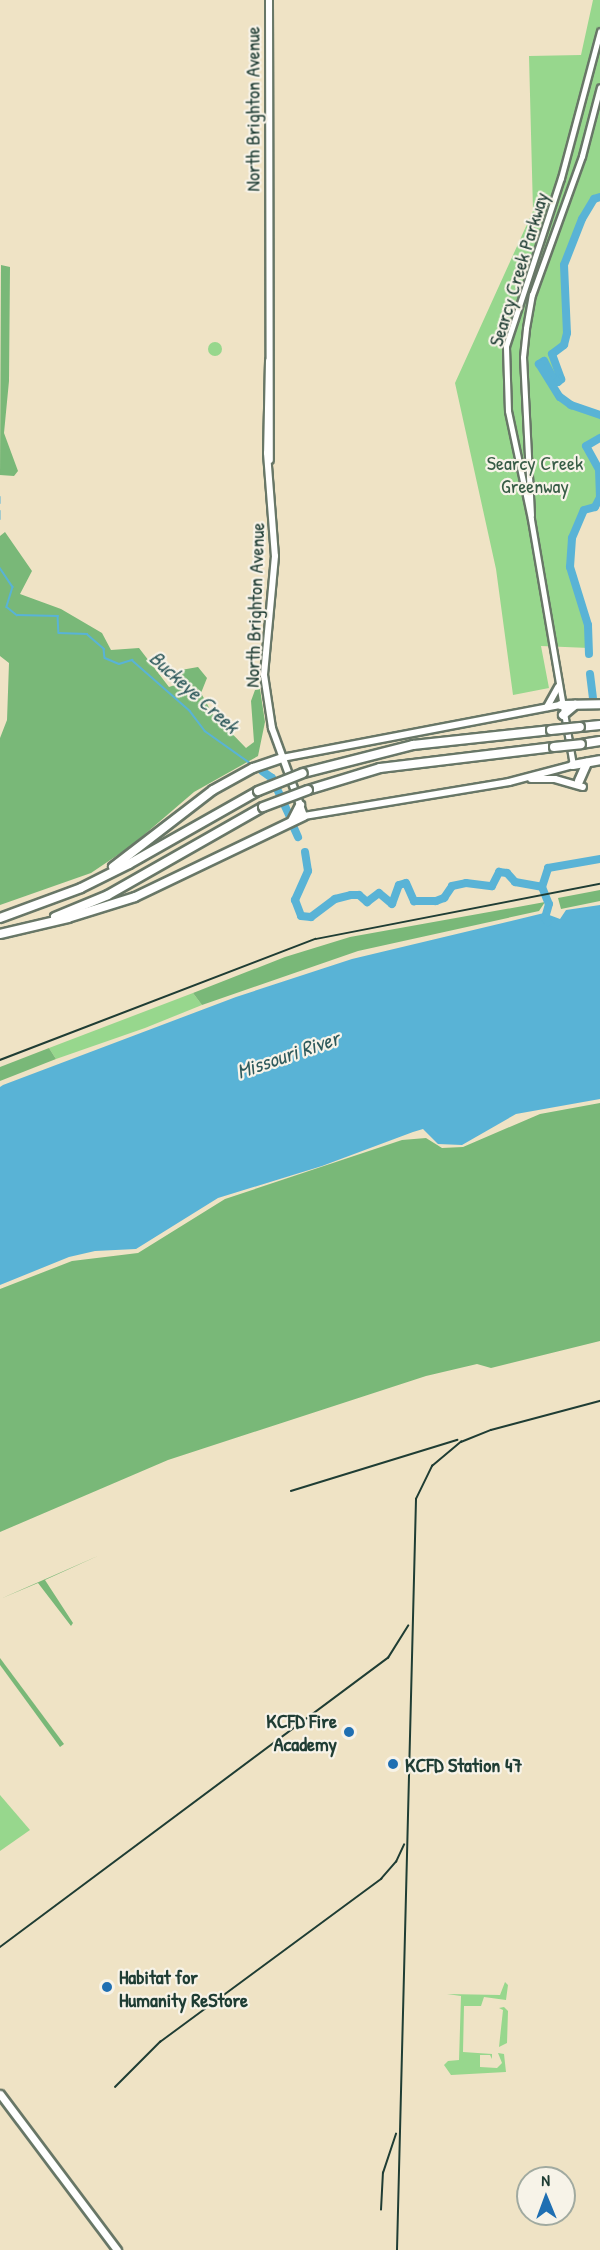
<!DOCTYPE html>
<style>
body{margin:0}
#map{position:relative;width:600px;height:2250px;overflow:hidden;background:#efe3c5;font-family:"Patrick Hand",sans-serif}
div>[style]{position:absolute}
.green>*{inset:0;background:#97d78d}
.round{border-radius:50%}
.forest>*{inset:0;background:#79b878}
.water>*{inset:0;background:#59b3d6}
.stream>*{height:1.5px;margin:-0.75px;padding:0 0.75px;transform-origin:0.75px;border-radius:0.75px;background:#59b3d6}
.river>*{height:8px;margin:-4px;padding:0 4px;transform-origin:4px;border-radius:4px;background:#59b3d6}
.roads{filter:drop-shadow(2px 0 #687767) drop-shadow(-2px 0 #687767) drop-shadow(0 2px #687767) drop-shadow(0 -2px #687767)}
.tertiary>*{height:5px;margin:-2.5px;padding:0 2.5px;transform-origin:2.5px;border-radius:2.5px;background:#fff}
.secondary>*{height:6px;margin:-3px;padding:0 3px;transform-origin:3px;border-radius:3px;background:#fff}
.primary>*{height:7px;margin:-3.5px;padding:0 3.5px;transform-origin:3.5px;border-radius:3.5px;background:#fff}
.motorway>*{height:8px;margin:-4px;padding:0 4px;transform-origin:4px;border-radius:4px;background:#fff}
.rail>*{height:1.5px;margin:-0.75px;padding:0 0.75px;transform-origin:0.75px;border-radius:0.75px;background:#1f3d34}
.bridges{filter:drop-shadow(2px 0 #687767) drop-shadow(-2px 0 #687767) drop-shadow(0 2px #687767) drop-shadow(0 -2px #687767)}
.motorway-bridge>*{height:8px;margin:-4px;padding:0 4px;transform-origin:4px;border-radius:4px;background:#fff}
.dots>*{width:16px;height:16px;translate:-50% -50%;box-sizing:border-box;border:3px solid #f7f3e8;border-radius:50%}
span{translate:-50% -50%;white-space:nowrap;text-align:center;line-height:1.15;-webkit-text-stroke:4.5px #f7f3e8;paint-order:stroke}
.street-label{font-size:20px;color:#1f3d34}
.park-label{font-size:20px;color:#375c46}
.poi-label{font-size:20px;color:#1f3d34;font-weight:700}
.right{translate:-100% -50%;text-align:right}
.left{translate:0 -50%;text-align:left}
.water-label{font-size:21px;color:#2e5a5c;font-style:italic}
.north{position:absolute;left:516px;top:2166px;width:60px;height:60px;box-sizing:border-box;background:#f7f3e8;border:2px solid #a1aaa0;border-radius:50%;rotate:359deg;font-size:16px;font-weight:700;line-height:24px;text-align:center;color:#1f3d34}
.north::after{content:'';display:block;margin:auto;width:21px;height:27px;background:#1f6fb2;clip-path:polygon(50% 0,100% 100%,50% 72%,0 100%)}
</style>
<div id="map">
<div class="green">
<div style="clip-path:polygon(593px 0,600px 0,600px 197px,594px 199px,582px 219px,564px 265px,567px 333px,564px 345px,552px 354px,561px 379px,558px 382px,552px 376px,544px 361px,539px 364px,560px 397px,571px 405px,600px 415px,600px 438px,586px 446px,599px 469px,600px 497px,595px 507px,584px 510px,577px 522px,570px 567px,588px 625px,589px 648px,541px 646px,549px 688px,513px 695px,496px 569px,455px 383px,533px 211px,529px 56px,581px 55px)"></div>
<div class="round" style="left:208px;top:342px;width:14px;height:14px"></div>
<div style="clip-path:polygon(193px 993px,202px 1005px,145px 1028px,56px 1059px,49px 1048px)"></div>
<div style="clip-path:polygon(0 1795px,30px 1830px,0 1851px)"></div>
<div style="clip-path:polygon(505px 1982px,508px 1985px,506px 2000px,484px 1997px,481px 2006px,464px 2006px,463px 2052px,492px 2054px,492px 2059px,490px 2055px,480px 2055px,480px 2067px,497px 2068px,502px 2063px,498px 2053px,504px 2054px,506px 2072px,451px 2075px,444px 2065px,448px 2061px,459px 2060px,461px 1996px,447px 1994px,500px 1995px)"></div>
<div style="clip-path:polygon(504px 2007px,508px 2011px,507px 2043px,499px 2047px,503px 2010px,499px 2008px)"></div>
</div>
<div class="forest">
<div style="clip-path:polygon(1px 265px,10px 267px,9px 381px,4px 433px,18px 471px,14px 476px,0 475px)"></div>
<div style="clip-path:polygon(5px 532px,32px 571px,20px 594px,61px 609px,102px 633px,111px 650px,139px 648px,169px 687px,175px 685px,181px 670px,198px 667px,207px 678px,201px 693px,212px 713px,246px 748px,254px 742px,251px 701px,255px 690px,260px 689px,265px 722px,258px 756px,194px 792px,131px 846px,91px 873px,0 905px,0 738px,7px 720px,9px 663px,0 656px,0 536px)"></div>
<div style="clip-path:polygon(600px 890px,600px 901px,561px 909px,558px 898px)"></div>
<div style="clip-path:polygon(545px 902px,539px 911px,358px 951px,202px 1005px,193px 993px,285px 957px,350px 937px)"></div>
<div style="clip-path:polygon(49px 1048px,56px 1059px,0 1081px,0 1067px)"></div>
<div style="clip-path:polygon(600px 1103px,600px 1341px,491px 1368px,477px 1364px,426px 1376px,168px 1460px,0 1532px,0 1289px,72px 1261px,138px 1253px,225px 1199px,402px 1140px,426px 1138px,442px 1148px,463px 1147px,540px 1114px)"></div>
<div style="clip-path:polygon(100px 1555px,45px 1580px,73px 1623px,71px 1626px,38px 1583px,0 1599px)"></div>
<div style="clip-path:polygon(0 1658px,64px 1744px,60px 1747px,0 1665px)"></div>
</div>
<div class="water">
<div style="clip-path:polygon(600px 905px,600px 1099px,516px 1114px,462px 1145px,438px 1144px,423px 1129px,413px 1132px,322px 1166px,218px 1198px,136px 1249px,95px 1251px,69px 1257px,0 1285px,0 1087px,3px 1085px,236px 997px,352px 959px,544px 913px,560px 919px,566px 910px)"></div>
</div>
<div class="stream">
<div style="left:0;top:497px;width:6px;rotate:90deg"></div>
<div style="left:0;top:511px;width:8px;rotate:90deg"></div>
<div style="left:0;top:568px;width:23px;rotate:56deg"></div>
<div style="left:13px;top:587px;width:21px;rotate:107deg"></div>
<div style="left:7px;top:607px;width:13px;rotate:39deg"></div>
<div style="left:17px;top:615px;width:41px;rotate:1.4deg"></div>
<div style="left:58px;top:616px;width:17px;rotate:87deg"></div>
<div style="left:59px;top:633px;width:28px;rotate:2deg"></div>
<div style="left:87px;top:634px;width:23px;rotate:41deg"></div>
<div style="left:104px;top:649px;width:9px;rotate:84deg"></div>
<div style="left:105px;top:658px;width:15px;rotate:23deg"></div>
<div style="left:119px;top:664px;width:14px;rotate:-17deg"></div>
<div style="left:132px;top:660px;width:77px;rotate:41.3deg"></div>
<div style="left:190px;top:711px;width:25px;rotate:53deg"></div>
<div style="left:205px;top:731px;width:55px;rotate:35.4deg"></div>
</div>
<div class="river">
<div style="left:600px;top:197px;width:6px;rotate:162deg"></div>
<div style="left:594px;top:199px;width:23px;rotate:121deg"></div>
<div style="left:582px;top:219px;width:49px;rotate:111.4deg"></div>
<div style="left:564px;top:265px;width:68px;rotate:87.5deg"></div>
<div style="left:567px;top:333px;width:12px;rotate:104deg"></div>
<div style="left:564px;top:345px;width:15px;rotate:143deg"></div>
<div style="left:552px;top:354px;width:27px;rotate:70deg"></div>
<div style="left:561px;top:379px;width:4px;rotate:135deg"></div>
<div style="left:558px;top:382px;width:8px;rotate:-135deg"></div>
<div style="left:552px;top:376px;width:17px;rotate:-118deg"></div>
<div style="left:544px;top:361px;width:6px;rotate:149deg"></div>
<div style="left:539px;top:364px;width:39px;rotate:58deg"></div>
<div style="left:560px;top:397px;width:14px;rotate:36deg"></div>
<div style="left:571px;top:405px;width:31px;rotate:19deg"></div>
<div style="left:600px;top:438px;width:16px;rotate:150deg"></div>
<div style="left:586px;top:446px;width:26px;rotate:61deg"></div>
<div style="left:599px;top:469px;width:27px;rotate:88deg"></div>
<div style="left:589px;top:654px;width:29px;rotate:-92deg"></div>
<div style="left:588px;top:625px;width:61px;rotate:-107.2deg"></div>
<div style="left:570px;top:567px;width:29px;rotate:-86deg"></div>
<div style="left:572px;top:538px;width:30px;rotate:-67deg"></div>
<div style="left:584px;top:510px;width:11px;rotate:-15deg"></div>
<div style="left:595px;top:507px;width:11px;rotate:-63deg"></div>
<div style="left:590px;top:674px;width:24px;rotate:83deg"></div>
<div style="left:262px;top:771px;width:12px;rotate:35deg"></div>
<div style="left:272px;top:778px;width:43px;rotate:65.2deg"></div>
<div style="left:294px;top:828px;width:10px;rotate:66deg"></div>
<div style="left:305px;top:852px;width:19px;rotate:81deg"></div>
<div style="left:308px;top:871px;width:32px;rotate:114deg"></div>
<div style="left:295px;top:900px;width:17px;rotate:69deg"></div>
<div style="left:301px;top:916px;width:10px;rotate:6deg"></div>
<div style="left:311px;top:917px;width:30px;rotate:-37deg"></div>
<div style="left:335px;top:899px;width:16px;rotate:-14deg"></div>
<div style="left:351px;top:895px;width:8px"></div>
<div style="left:359px;top:895px;width:11px;rotate:41deg"></div>
<div style="left:367px;top:902px;width:15px;rotate:-37deg"></div>
<div style="left:379px;top:893px;width:17px;rotate:40deg"></div>
<div style="left:392px;top:904px;width:20px;rotate:-70deg"></div>
<div style="left:399px;top:885px;width:7px;rotate:-16deg"></div>
<div style="left:406px;top:883px;width:20px;rotate:66deg"></div>
<div style="left:414px;top:901px;width:22px"></div>
<div style="left:436px;top:901px;width:9px;rotate:-21deg"></div>
<div style="left:444px;top:898px;width:14px;rotate:-56deg"></div>
<div style="left:452px;top:886px;width:14px;rotate:-12deg"></div>
<div style="left:466px;top:883px;width:26px;rotate:7deg"></div>
<div style="left:492px;top:886px;width:16px;rotate:-63deg"></div>
<div style="left:499px;top:872px;width:8px;rotate:7deg"></div>
<div style="left:507px;top:873px;width:12px;rotate:48deg"></div>
<div style="left:515px;top:882px;width:27px;rotate:10deg"></div>
<div style="left:542px;top:887px;width:18px;rotate:68deg"></div>
<div style="left:549px;top:904px;width:15px;rotate:106deg"></div>
<div style="left:545px;top:918px;width:5px;rotate:53deg"></div>
<div style="left:542px;top:887px;width:20px;rotate:-72deg"></div>
<div style="left:548px;top:868px;width:53px;rotate:-9.8deg"></div>
</div>
<div class="roads">
<div class="tertiary">
<div style="left:531px;top:515px;width:158px;rotate:-92.9deg"></div>
<div style="left:523px;top:357px;width:29px;rotate:-84deg"></div>
<div style="left:526px;top:328px;width:34px;rotate:-80deg"></div>
<div style="left:532px;top:295px;width:148px;rotate:-70.2deg"></div>
<div style="left:582px;top:156px;width:71px;rotate:-75.4deg"></div>
<div style="left:573px;top:765px;width:250px;rotate:-99.7deg"></div>
<div style="left:531px;top:519px;width:110px;rotate:-102deg"></div>
<div style="left:508px;top:411px;width:65px;rotate:-91.8deg"></div>
<div style="left:506px;top:346px;width:177px;rotate:-71.9deg"></div>
<div style="left:561px;top:178px;width:152px;rotate:-75.1deg"></div>
</div>
<div class="secondary">
<div style="left:269px;top:0;width:460px;rotate:89.9deg"></div>
<div style="left:269px;top:361px;width:92px;rotate:91.2deg"></div>
<div style="left:267px;top:453px;width:103px;rotate:85.6deg"></div>
<div style="left:275px;top:556px;width:120px;rotate:95.3deg"></div>
<div style="left:264px;top:675px;width:54px;rotate:81.4deg"></div>
<div style="left:272px;top:728px;width:94px;rotate:70deg"></div>
<div style="left:304px;top:816px;width:208px;rotate:-9.4deg"></div>
<div style="left:509px;top:782px;width:66px;rotate:-14.9deg"></div>
<div style="left:547px;top:707px;width:23px;rotate:-61deg"></div>
<div style="left:282px;top:758px;width:284px;rotate:-10.8deg"></div>
<div style="left:531px;top:779px;width:24px"></div>
<div style="left:555px;top:779px;width:29px;rotate:16deg"></div>
</div>
<div class="primary">
<div style="left:0;top:2094px;width:195px;rotate:53.1deg"></div>
</div>
<div class="motorway">
<div style="left:561px;top:705px;width:39px;rotate:-1deg"></div>
<div style="left:563px;top:715px;width:16px;rotate:-40deg"></div>
<div style="left:580px;top:727px;width:20px;rotate:-6deg"></div>
<div style="left:581px;top:744px;width:19px;rotate:-9deg"></div>
<div style="left:573px;top:765px;width:27px;rotate:-10deg"></div>
<div style="left:303px;top:773px;width:114px;rotate:-14.3deg"></div>
<div style="left:413px;top:745px;width:139px;rotate:-6.2deg"></div>
<div style="left:579px;top:781px;width:20px;rotate:-66deg"></div>
<div style="left:308px;top:790px;width:75px;rotate:-17deg"></div>
<div style="left:380px;top:768px;width:175px;rotate:-6.9deg"></div>
<div style="left:292px;top:821px;width:18px;rotate:-63deg"></div>
<div style="left:113px;top:867px;width:126px;rotate:-37.6deg"></div>
<div style="left:213px;top:790px;width:46px;rotate:-28.8deg"></div>
<div style="left:253px;top:768px;width:31px;rotate:-19deg"></div>
<div style="left:55px;top:917px;width:57px;rotate:-22.5deg"></div>
<div style="left:108px;top:895px;width:178px;rotate:-29.6deg"></div>
<div style="left:0;top:918px;width:86px;rotate:-20.3deg"></div>
<div style="left:81px;top:888px;width:54px;rotate:-26.6deg"></div>
<div style="left:129px;top:864px;width:148px;rotate:-29.5deg"></div>
<div style="left:0;top:934px;width:70px;rotate:-13.2deg"></div>
<div style="left:68px;top:918px;width:70px;rotate:-17.4deg"></div>
<div style="left:135px;top:897px;width:187px;rotate:-25.6deg"></div>
</div>
</div>
<div class="rail">
<div style="left:0;top:1060px;width:338px;rotate:-21deg"></div>
<div style="left:316px;top:939px;width:289px;rotate:-11deg"></div>
<div style="left:291px;top:1491px;width:174px;rotate:-17.1deg"></div>
<div style="left:0;top:1947px;width:484px;rotate:-36.7deg"></div>
<div style="left:388px;top:1658px;width:38px;rotate:-58deg"></div>
<div style="left:115px;top:2087px;width:64px;rotate:-45deg"></div>
<div style="left:160px;top:2042px;width:275px;rotate:-36.4deg"></div>
<div style="left:381px;top:1879px;width:23px;rotate:-49deg"></div>
<div style="left:396px;top:1862px;width:19px;rotate:-65deg"></div>
<div style="left:381px;top:2210px;width:37px;rotate:-87deg"></div>
<div style="left:383px;top:2173px;width:41px;rotate:-71.6deg"></div>
<div style="left:397px;top:2250px;width:751px;rotate:-88.55deg"></div>
<div style="left:416px;top:1499px;width:37px;rotate:-64deg"></div>
<div style="left:432px;top:1466px;width:38px;rotate:-40deg"></div>
<div style="left:461px;top:1442px;width:32px;rotate:-22deg"></div>
<div style="left:491px;top:1430px;width:113px;rotate:-14.9deg"></div>
</div>
<div class="bridges">
<div class="motorway-bridge">
<div style="left:551px;top:730px;width:29px;rotate:-6deg"></div>
<div style="left:554px;top:747px;width:27px;rotate:-6deg"></div>
<div style="left:258px;top:791px;width:48px;rotate:-21.8deg"></div>
<div style="left:263px;top:807px;width:48px;rotate:-20.7deg"></div>
</div>
</div>
<div class="dots">
<div style="left:349px;top:1732px;background:#1f6fb2"></div>
<div style="left:393px;top:1764px;background:#1f6fb2"></div>
<div style="left:107px;top:1987px;background:#1f6fb2"></div>
</div>
<div class="street-label">
<span style="left:252px;top:109px;rotate:-90deg">North Brighton Avenue</span>
<span style="left:518px;top:269px;rotate:-73deg">Searcy Creek Parkway</span>
<span style="left:254px;top:605px;rotate:-88deg">North Brighton Avenue</span>
</div>
<div class="park-label">
<span style="left:535px;top:474px">Searcy Creek<br>Greenway</span>
</div>
<div class="poi-label">
<span class="right" style="left:337px;top:1732px">KCFD Fire<br>Academy</span>
<span class="left" style="left:405px;top:1764px">KCFD Station 47</span>
<span class="left" style="left:119px;top:1988px">Habitat for<br>Humanity ReStore</span>
</div>
<div class="water-label">
<span style="left:194px;top:692px;rotate:42deg">Buckeye Creek</span>
<span style="left:288px;top:1055px;rotate:-19deg">Missouri River</span>
</div>
<div class="north">N</div>
</div>
